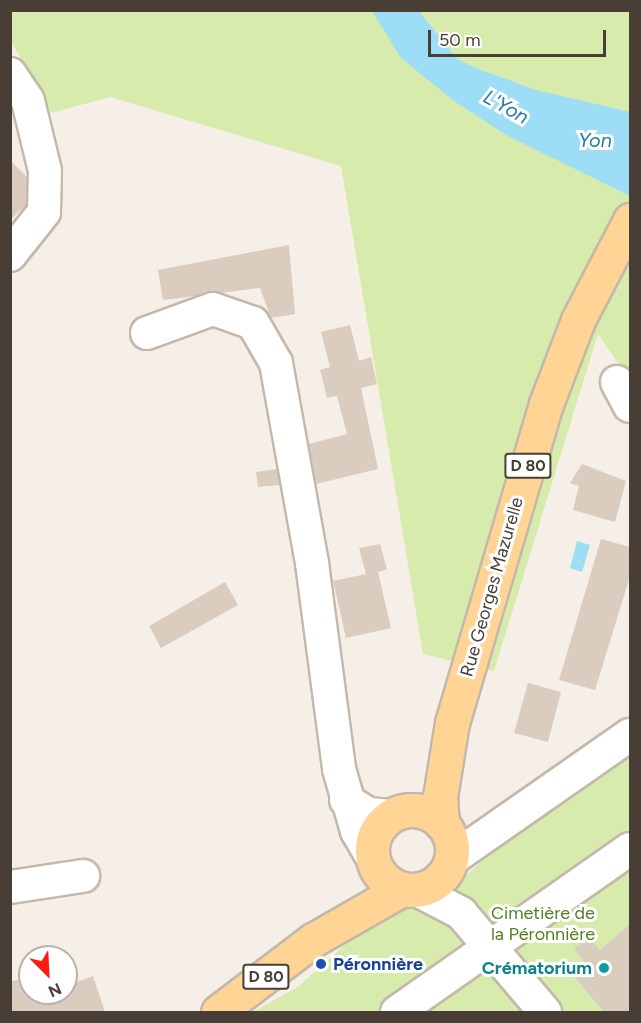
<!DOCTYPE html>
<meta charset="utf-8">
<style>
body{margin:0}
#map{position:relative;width:641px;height:1023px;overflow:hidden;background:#f5efe7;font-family:Figtree,sans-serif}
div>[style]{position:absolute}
.green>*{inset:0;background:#d7ecac}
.water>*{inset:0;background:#9eddf6}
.building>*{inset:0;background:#daccbe}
.roads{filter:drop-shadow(2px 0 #c4b8ab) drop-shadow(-2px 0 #c4b8ab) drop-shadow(0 2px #c4b8ab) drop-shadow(0 -2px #c4b8ab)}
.minor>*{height:32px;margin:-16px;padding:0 16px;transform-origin:16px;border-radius:16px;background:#fff}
.major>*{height:33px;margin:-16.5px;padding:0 16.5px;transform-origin:16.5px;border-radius:16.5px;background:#ffd495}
.major>.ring{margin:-16.5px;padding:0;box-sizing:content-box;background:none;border:33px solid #ffd495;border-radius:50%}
.dots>*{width:16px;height:16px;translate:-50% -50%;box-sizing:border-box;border:3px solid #fff;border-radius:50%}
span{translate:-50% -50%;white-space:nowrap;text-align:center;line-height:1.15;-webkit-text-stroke:6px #fff;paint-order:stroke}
.shield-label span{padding:2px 4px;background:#fff;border:2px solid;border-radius:4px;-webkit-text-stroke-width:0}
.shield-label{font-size:16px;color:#483e35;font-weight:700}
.street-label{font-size:18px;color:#483e35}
.park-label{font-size:18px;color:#517f23}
.transit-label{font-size:18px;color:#164399;font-weight:700}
.left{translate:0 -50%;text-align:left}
.culture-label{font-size:18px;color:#0d838f;font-weight:700}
.right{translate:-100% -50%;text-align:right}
.water-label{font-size:20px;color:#227ca3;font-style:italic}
.frame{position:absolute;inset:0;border:12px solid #483e35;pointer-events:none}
.north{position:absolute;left:18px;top:945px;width:60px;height:60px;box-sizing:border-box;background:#fff;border:2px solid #b6b2ae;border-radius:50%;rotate:156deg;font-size:16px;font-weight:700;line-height:24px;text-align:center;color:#483e35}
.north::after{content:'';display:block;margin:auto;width:21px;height:27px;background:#ff1a13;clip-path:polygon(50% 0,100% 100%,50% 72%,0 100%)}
.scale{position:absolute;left:428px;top:30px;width:178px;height:27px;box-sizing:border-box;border:3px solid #483e35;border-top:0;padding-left:8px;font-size:18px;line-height:21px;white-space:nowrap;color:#483e35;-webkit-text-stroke:4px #fff;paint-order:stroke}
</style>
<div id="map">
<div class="green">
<div style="clip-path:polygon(10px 11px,630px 11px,630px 380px,598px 334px,494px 671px,423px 654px,341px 166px,110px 97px,51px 113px,11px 41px)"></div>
<div style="clip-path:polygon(630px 747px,630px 1012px,253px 1012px,299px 986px,378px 915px,445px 895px,492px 852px)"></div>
</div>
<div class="water">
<div style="clip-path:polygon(372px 11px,419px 11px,457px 59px,478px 69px,536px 90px,630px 112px,630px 196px,506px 135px,454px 101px,401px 58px)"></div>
<div style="clip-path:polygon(577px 541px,590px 545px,582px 572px,570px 568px)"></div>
</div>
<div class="building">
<div style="clip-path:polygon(10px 160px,27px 177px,26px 205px,10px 220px)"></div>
<div style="clip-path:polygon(289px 245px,295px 314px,271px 318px,260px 288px,163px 300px,158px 270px)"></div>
<div style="clip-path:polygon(350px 325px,359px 361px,371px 357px,377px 384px,361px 388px,378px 469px,316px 484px,309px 444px,347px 434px,337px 396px,327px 398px,320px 370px,330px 367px,321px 332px)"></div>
<div style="clip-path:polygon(582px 464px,626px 481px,615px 522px,573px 510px,579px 486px,570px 483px)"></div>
<div style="clip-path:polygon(277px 469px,280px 485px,258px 487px,256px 472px)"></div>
<div style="clip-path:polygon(601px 539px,630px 547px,630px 576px,595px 690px,559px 680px)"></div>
<div style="clip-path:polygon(380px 544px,387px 569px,378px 572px,391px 628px,346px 638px,333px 581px,366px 574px,359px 548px)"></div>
<div style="clip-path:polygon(225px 582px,238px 605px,161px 648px,149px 626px)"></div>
<div style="clip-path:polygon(528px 683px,561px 692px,548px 742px,514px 733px)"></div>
<div style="clip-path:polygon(630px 924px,630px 1012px,604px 1012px,572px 974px,585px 963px,574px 949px,589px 937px,600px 950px)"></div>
<div style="clip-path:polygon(30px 976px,30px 993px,66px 993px,66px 986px,93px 976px,105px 1012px,10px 1012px,10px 982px)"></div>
</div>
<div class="roads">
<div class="minor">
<div style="left:10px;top:74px;width:32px;rotate:56deg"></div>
<div style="left:28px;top:101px;width:72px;rotate:76.3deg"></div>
<div style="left:45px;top:171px;width:41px;rotate:91.4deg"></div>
<div style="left:44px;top:212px;width:55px;rotate:128.3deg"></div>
<div style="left:147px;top:333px;width:70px;rotate:-20deg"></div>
<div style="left:213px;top:309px;width:42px;rotate:19.3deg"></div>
<div style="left:253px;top:323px;width:46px;rotate:60.1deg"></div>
<div style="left:276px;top:363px;width:203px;rotate:79.8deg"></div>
<div style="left:312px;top:563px;width:208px;rotate:82.5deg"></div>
<div style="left:339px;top:769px;width:65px;rotate:73.8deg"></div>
<div style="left:357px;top:831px;width:30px;rotate:60deg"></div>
<div style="left:617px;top:382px;width:27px;rotate:62deg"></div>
<div style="left:346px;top:800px;width:26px;rotate:32deg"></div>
<div style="left:368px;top:814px;width:23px;rotate:5deg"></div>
<div style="left:452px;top:859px;width:217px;rotate:-34.9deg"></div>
<div style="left:10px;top:887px;width:74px;rotate:-8.6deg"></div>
<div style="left:417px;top:890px;width:50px;rotate:27.6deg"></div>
<div style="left:461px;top:913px;width:130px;rotate:49.7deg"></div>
<div style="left:397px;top:1012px;width:284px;rotate:-35deg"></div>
</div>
<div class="major">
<div class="ring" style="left:372px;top:810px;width:47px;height:47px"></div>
<div style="left:442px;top:824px;width:27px;rotate:-94deg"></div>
<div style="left:440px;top:797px;width:75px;rotate:-80.8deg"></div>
<div style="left:452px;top:723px;width:333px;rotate:-73.6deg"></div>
<div style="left:546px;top:404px;width:90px;rotate:-69.1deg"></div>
<div style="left:578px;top:320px;width:113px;rotate:-62.5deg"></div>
<div style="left:218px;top:1012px;width:119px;rotate:-37.2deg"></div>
<div style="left:313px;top:940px;width:103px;rotate:-29.8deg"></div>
</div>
</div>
<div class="dots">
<div style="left:321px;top:964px;background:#1a4fb4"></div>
<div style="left:604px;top:968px;background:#0f9aa8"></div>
</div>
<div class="shield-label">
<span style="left:528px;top:466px">D 80</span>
<span style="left:266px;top:977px">D 80</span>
</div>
<div class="street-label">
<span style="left:492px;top:587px;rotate:-74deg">Rue Georges Mazurelle</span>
</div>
<div class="park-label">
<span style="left:543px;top:924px">Cimetière de<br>la Péronnière</span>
</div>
<div class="transit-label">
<span class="left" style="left:333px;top:964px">Péronnière</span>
</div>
<div class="culture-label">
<span class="right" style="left:592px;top:968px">Crématorium</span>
</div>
<div class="water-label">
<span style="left:506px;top:107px;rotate:29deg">L'Yon</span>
<span style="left:595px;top:140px">Yon</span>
</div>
<div class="frame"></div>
<div class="north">N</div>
<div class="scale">50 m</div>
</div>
